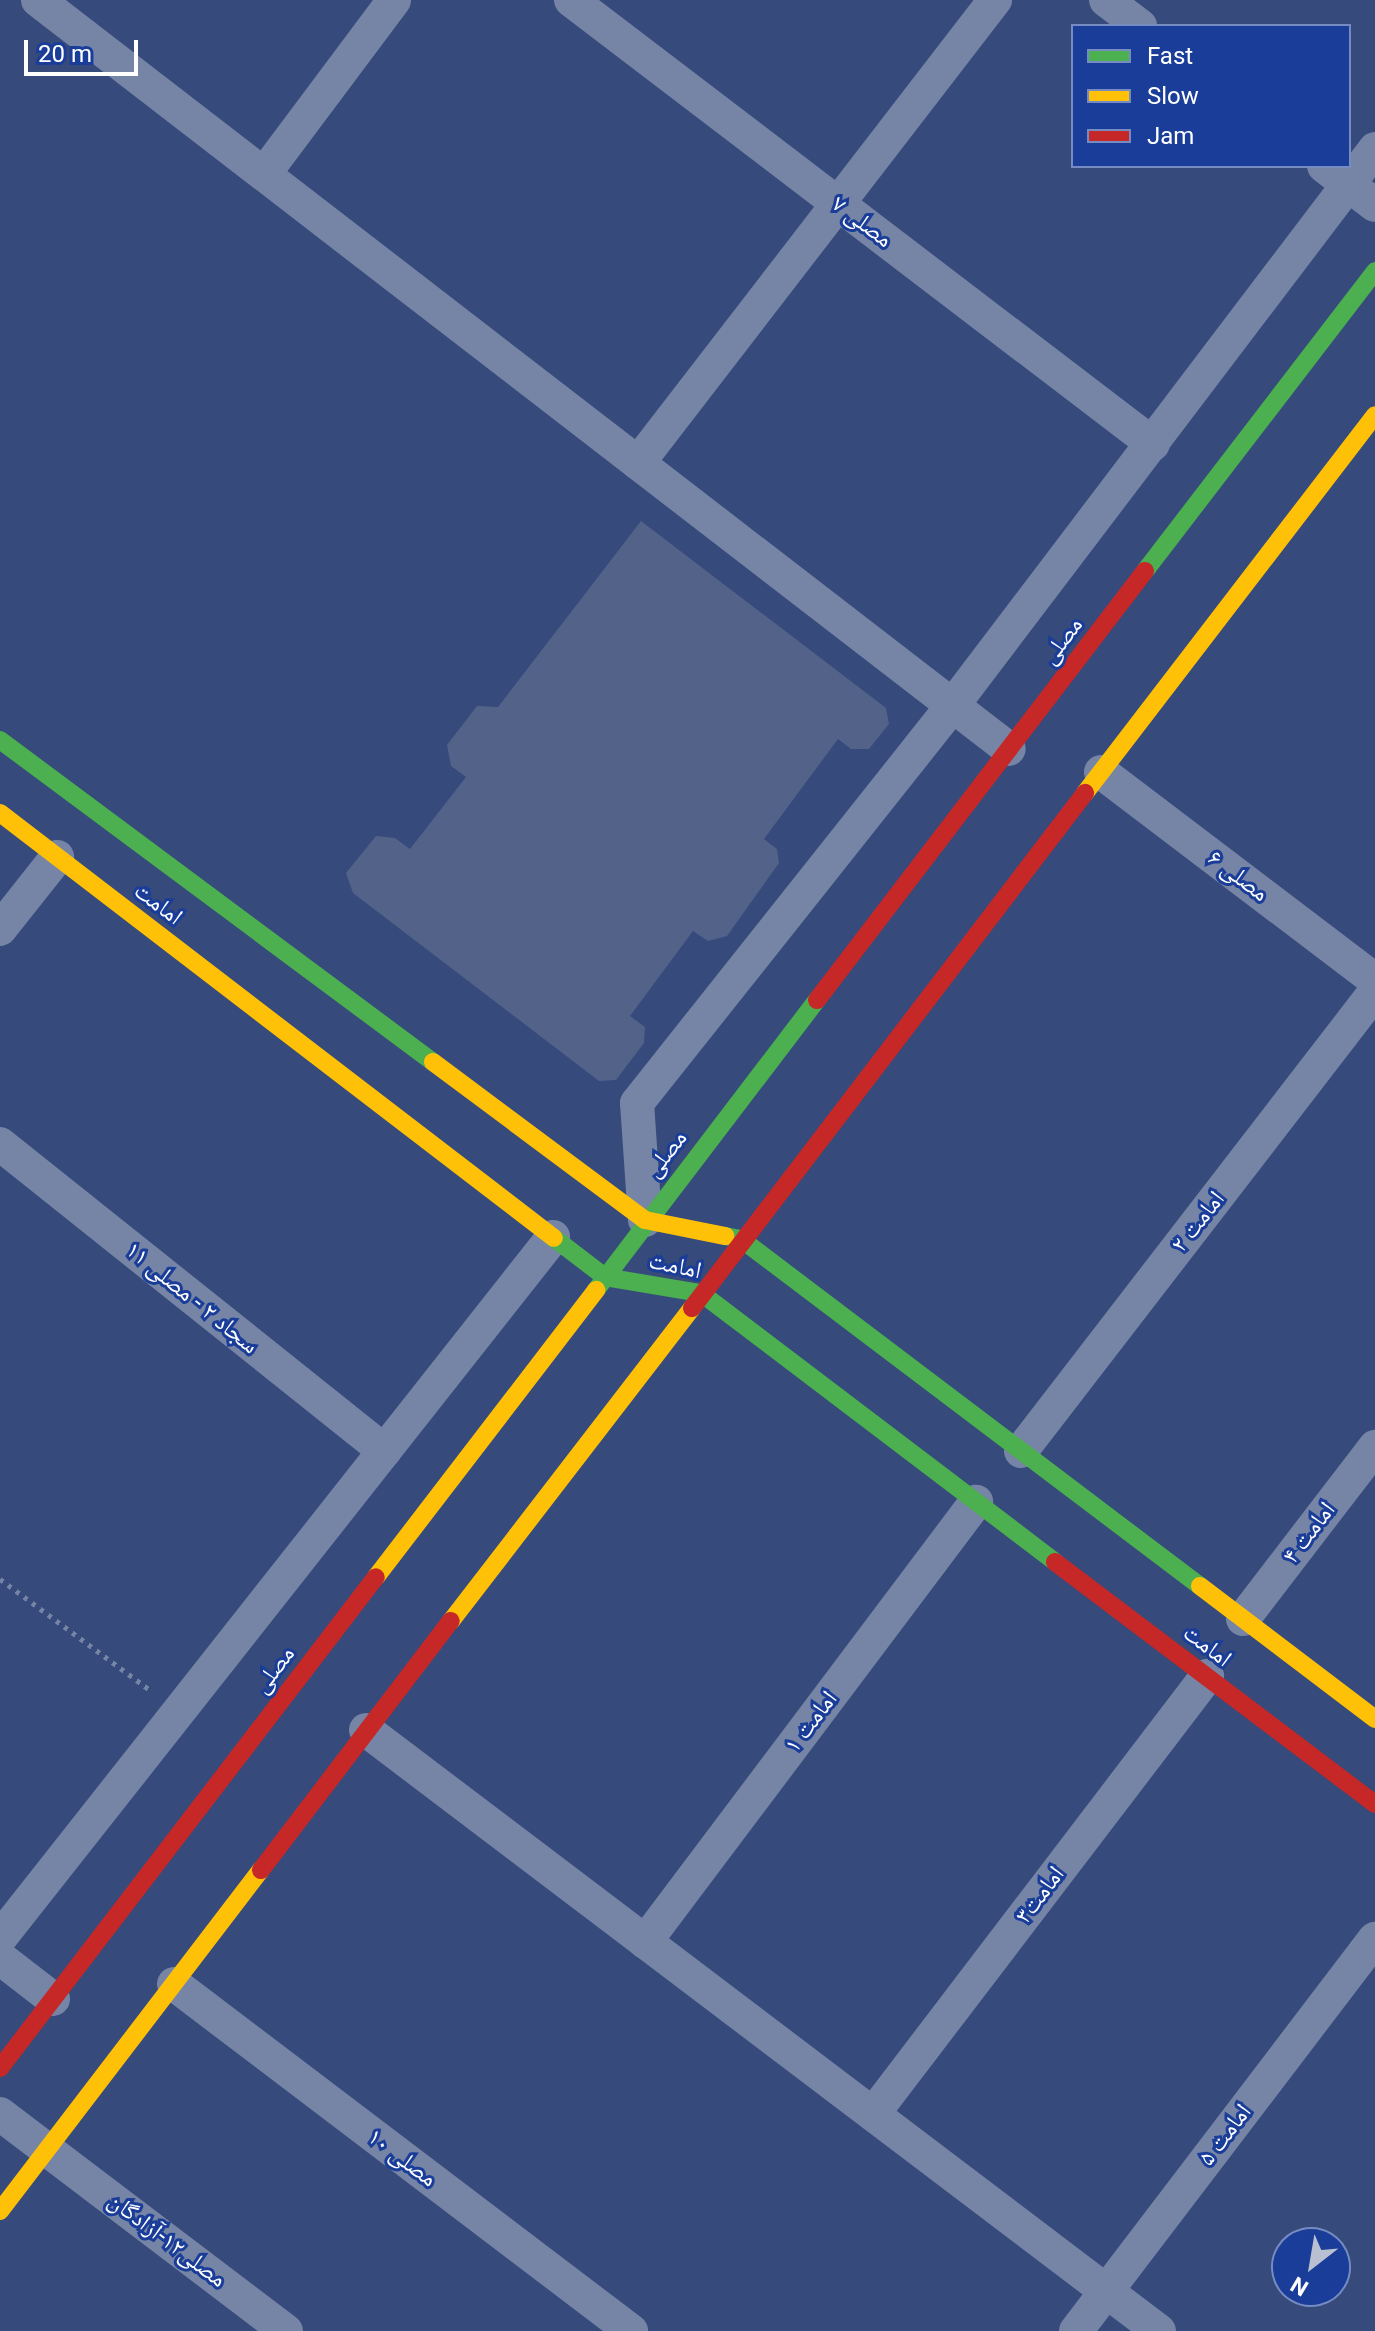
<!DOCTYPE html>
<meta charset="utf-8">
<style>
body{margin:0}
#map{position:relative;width:1375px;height:2331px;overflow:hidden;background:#364a7b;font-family:Roboto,"Noto Naskh Arabic",sans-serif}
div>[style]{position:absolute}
.building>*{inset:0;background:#526289}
.path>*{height:5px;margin-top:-2.5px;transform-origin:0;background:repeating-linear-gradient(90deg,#7684a6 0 4px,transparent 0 10px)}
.street>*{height:34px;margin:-17px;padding:0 17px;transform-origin:17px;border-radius:17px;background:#7684a6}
.fast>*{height:18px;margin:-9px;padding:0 9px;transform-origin:9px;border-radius:9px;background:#4caf50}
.slow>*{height:18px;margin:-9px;padding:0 9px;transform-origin:9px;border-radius:9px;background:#ffc107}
.jam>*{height:18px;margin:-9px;padding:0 9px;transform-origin:9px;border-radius:9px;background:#c62828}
span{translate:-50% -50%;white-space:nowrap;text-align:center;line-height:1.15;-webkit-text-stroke:6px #193d98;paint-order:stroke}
.street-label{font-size:24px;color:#fff}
.legend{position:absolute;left:1071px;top:24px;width:280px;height:144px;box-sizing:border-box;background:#193d98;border:2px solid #758bc1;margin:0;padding:10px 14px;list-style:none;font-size:24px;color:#fff}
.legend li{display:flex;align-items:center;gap:16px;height:40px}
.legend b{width:40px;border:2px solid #758bc1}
.north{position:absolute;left:1271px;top:2227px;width:80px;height:80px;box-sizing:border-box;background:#193d98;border:2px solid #758bc1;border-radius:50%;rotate:211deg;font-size:22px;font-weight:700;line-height:32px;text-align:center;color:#fff}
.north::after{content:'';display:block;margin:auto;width:28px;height:36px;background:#b9c0d1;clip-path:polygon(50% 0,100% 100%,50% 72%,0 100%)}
.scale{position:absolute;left:24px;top:40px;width:114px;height:36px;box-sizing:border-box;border:4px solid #fff;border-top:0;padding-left:10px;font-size:24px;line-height:28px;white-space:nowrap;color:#fff;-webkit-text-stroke:6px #193d98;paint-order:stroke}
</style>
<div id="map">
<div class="building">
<div style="clip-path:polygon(641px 521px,886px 708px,889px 724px,869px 749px,851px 749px,838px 739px,764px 839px,777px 849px,779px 863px,727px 936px,708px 941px,693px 931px,630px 1016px,645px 1027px,644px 1043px,616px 1080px,599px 1081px,353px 893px,346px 873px,376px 836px,395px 838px,410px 849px,466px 777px,451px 766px,447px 745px,477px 706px,498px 707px)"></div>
</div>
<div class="path">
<div style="left:0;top:1579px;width:187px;rotate:36.5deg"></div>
</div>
<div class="street">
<div style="left:38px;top:0;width:1226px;rotate:37.65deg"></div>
<div style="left:571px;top:0;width:732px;rotate:37.34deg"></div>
<div style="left:1106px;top:0;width:43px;rotate:37.4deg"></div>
<div style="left:1324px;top:166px;width:64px;rotate:37.4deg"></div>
<div style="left:264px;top:174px;width:217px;rotate:-53.2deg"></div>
<div style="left:638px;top:463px;width:585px;rotate:-52.37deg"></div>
<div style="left:1101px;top:772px;width:344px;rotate:37.2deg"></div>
<div style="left:0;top:929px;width:92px;rotate:-51.6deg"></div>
<div style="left:0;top:1144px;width:492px;rotate:38.6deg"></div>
<div style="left:645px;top:1220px;width:117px;rotate:-93.9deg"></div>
<div style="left:637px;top:1103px;width:508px;rotate:-51.55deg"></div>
<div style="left:953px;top:705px;width:698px;rotate:-52.8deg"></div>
<div style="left:1021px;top:1451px;width:580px;rotate:-52.36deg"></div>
<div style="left:1243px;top:1619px;width:217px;rotate:-52.5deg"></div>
<div style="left:366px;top:1730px;width:995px;rotate:37.16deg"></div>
<div style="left:0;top:1938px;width:893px;rotate:-51.73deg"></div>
<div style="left:645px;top:1942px;width:551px;rotate:-53.05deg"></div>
<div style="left:0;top:1958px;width:67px;rotate:37.7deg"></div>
<div style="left:174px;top:1984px;width:574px;rotate:37.21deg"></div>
<div style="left:0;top:2114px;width:359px;rotate:37.2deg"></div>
<div style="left:873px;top:2114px;width:551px;rotate:-52.67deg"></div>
<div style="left:1076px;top:2331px;width:493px;rotate:-52.7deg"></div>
</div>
<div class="fast">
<div style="left:1145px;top:571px;width:378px;rotate:-52.5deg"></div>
<div style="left:0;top:740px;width:540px;rotate:36.64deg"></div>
<div style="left:725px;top:1236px;width:16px;rotate:11deg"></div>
<div style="left:741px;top:1239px;width:575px;rotate:37.09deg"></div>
<div style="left:554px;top:1238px;width:64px;rotate:37.4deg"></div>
<div style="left:605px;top:1277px;width:97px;rotate:9.5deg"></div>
<div style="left:701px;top:1293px;width:445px;rotate:37.2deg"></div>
<div style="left:596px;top:1290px;width:365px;rotate:-52.7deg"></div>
</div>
<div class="slow">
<div style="left:1085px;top:793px;width:476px;rotate:-52.5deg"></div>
<div style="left:0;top:813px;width:698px;rotate:37.49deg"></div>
<div style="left:433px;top:1062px;width:264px;rotate:36.7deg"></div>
<div style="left:645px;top:1220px;width:82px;rotate:11.3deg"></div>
<div style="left:376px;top:1577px;width:362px;rotate:-52.5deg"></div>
<div style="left:1200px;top:1586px;width:220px;rotate:37.2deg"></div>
<div style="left:451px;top:1621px;width:395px;rotate:-52.4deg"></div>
<div style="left:0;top:2211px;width:429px;rotate:-52.6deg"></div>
</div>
<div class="jam">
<div style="left:817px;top:1000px;width:540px;rotate:-52.6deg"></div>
<div style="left:692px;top:1308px;width:648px;rotate:-52.65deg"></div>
<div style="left:1055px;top:1562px;width:401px;rotate:37.1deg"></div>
<div style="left:261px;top:1870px;width:313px;rotate:-52.7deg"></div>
<div style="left:0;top:2068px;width:618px;rotate:-52.56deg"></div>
</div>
<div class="street-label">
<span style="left:862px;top:222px;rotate:37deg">مصلی ۷</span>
<span style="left:1062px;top:641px;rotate:-53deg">مصلی</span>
<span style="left:1238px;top:876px;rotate:37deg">مصلی ۶</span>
<span style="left:158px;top:904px;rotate:37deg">امامت</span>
<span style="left:666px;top:1154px;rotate:-52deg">مصلی</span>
<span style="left:1198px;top:1222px;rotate:-52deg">امامت ۲</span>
<span style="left:675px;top:1266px;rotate:12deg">امامت</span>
<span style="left:192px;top:1298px;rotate:39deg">سجاد ۲ - مصلی ۱۱</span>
<span style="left:1309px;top:1533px;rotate:-53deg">امامت ۴</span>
<span style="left:1207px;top:1646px;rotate:37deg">امامت</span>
<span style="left:274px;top:1670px;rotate:-53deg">مصلی</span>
<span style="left:811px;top:1722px;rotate:-53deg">امامت ۱</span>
<span style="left:1040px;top:1895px;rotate:-53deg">امامت۳</span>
<span style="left:1225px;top:2135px;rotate:-53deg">امامت ۵</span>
<span style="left:402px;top:2158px;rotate:37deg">مصلی ۱۰</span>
<span style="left:167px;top:2240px;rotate:37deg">مصلی۱۲-آزادگان</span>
</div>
<ul class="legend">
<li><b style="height:10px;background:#4caf50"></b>Fast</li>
<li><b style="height:10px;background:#ffc107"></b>Slow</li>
<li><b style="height:10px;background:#c62828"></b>Jam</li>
</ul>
<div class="north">N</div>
<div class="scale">20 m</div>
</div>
